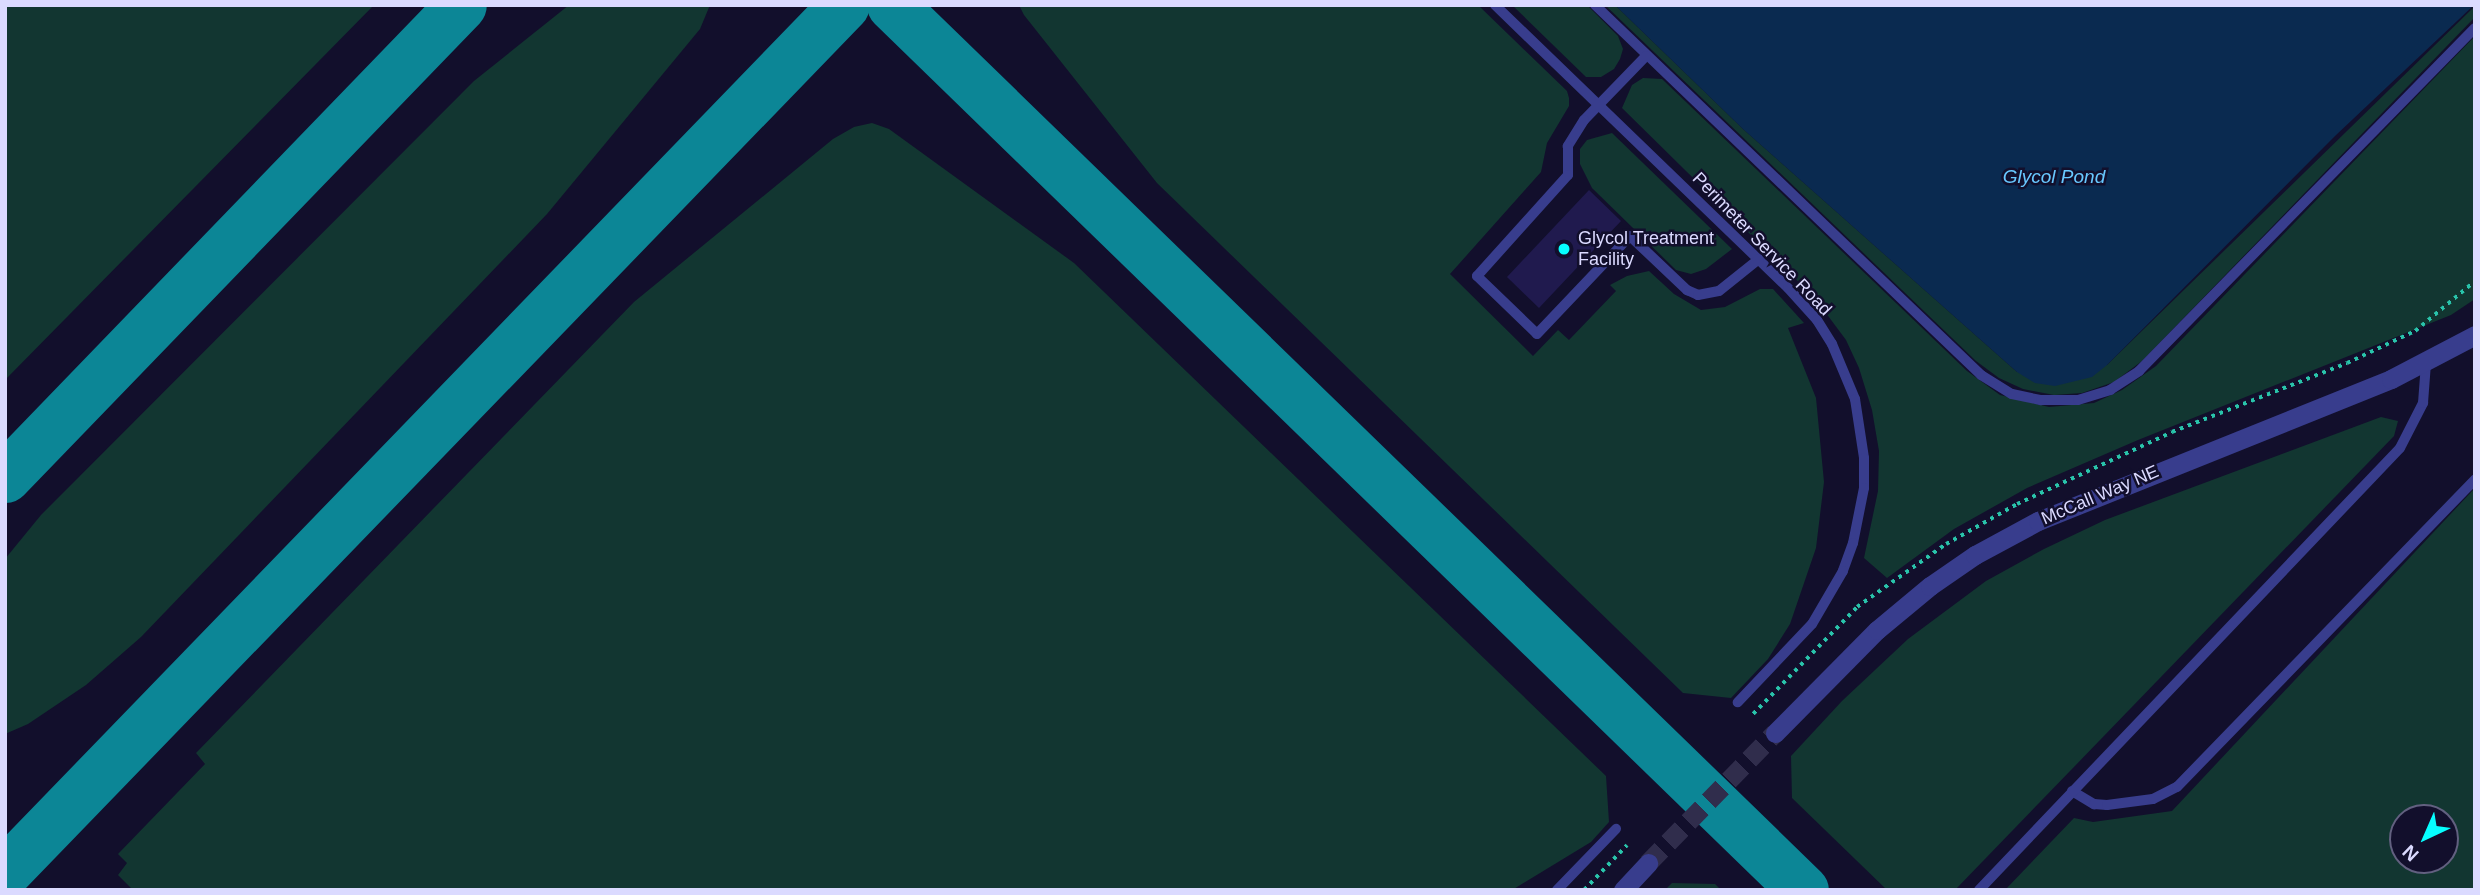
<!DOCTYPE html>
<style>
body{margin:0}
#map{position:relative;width:2480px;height:895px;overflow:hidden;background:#120f2c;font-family:Arial,sans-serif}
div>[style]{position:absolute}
.green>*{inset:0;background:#123631}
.water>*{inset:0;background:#0a2a50}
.taxiway>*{height:51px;margin:-25.5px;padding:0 25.5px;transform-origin:25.5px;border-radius:25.5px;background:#0c8696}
.building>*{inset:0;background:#201a4e}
.minor-tunnel>*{height:19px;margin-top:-9.5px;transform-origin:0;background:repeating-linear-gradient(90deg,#302d4c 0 19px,transparent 0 29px)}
.path>*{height:3.5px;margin-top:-1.75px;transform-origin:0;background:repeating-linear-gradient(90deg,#29c4ab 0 3.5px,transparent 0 8.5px)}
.service>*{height:10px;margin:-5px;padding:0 5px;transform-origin:5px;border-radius:5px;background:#383d8d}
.minor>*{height:19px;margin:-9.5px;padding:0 9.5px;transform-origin:9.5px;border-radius:9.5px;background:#383d8d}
.dots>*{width:19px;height:19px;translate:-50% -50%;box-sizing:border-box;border:4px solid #120f2c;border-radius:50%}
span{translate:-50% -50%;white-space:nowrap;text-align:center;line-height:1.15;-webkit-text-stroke:5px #120f2c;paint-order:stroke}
.poi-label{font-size:18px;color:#dbdaff}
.left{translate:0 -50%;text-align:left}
.street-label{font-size:18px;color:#dbdaff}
.water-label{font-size:19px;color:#68c8ff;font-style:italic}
.frame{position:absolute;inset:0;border:7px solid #dbdaff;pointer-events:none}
.north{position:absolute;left:2389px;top:804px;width:70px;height:70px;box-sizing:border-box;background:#120f2c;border:2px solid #626080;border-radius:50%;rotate:224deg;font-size:19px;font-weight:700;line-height:28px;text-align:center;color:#dbdaff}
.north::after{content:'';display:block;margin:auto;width:24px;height:32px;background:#06feff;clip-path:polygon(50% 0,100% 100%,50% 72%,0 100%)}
</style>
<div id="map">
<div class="green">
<div style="clip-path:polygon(5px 5px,374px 5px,5px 380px)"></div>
<div style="clip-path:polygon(569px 5px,710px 5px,700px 29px,547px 214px,141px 637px,86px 685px,28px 724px,5px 734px,5px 559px,41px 515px,474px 81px)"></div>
<div style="clip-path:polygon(1019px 5px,1478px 5px,1567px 91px,1569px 98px,1569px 106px,1547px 143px,1541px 172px,1450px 274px,1533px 356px,1558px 330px,1569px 340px,1616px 291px,1610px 285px,1627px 276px,1649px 271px,1674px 294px,1701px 310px,1725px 307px,1760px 289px,1773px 289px,1804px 323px,1788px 328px,1816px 398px,1824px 482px,1816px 548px,1790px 624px,1768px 659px,1731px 698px,1683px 693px,1157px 183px,1024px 15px)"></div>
<div style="clip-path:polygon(1512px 5px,1587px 5px,1618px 36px,1623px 49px,1620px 59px,1614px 69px,1601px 77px,1586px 77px)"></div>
<div style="clip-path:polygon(1605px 5px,1615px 5px,1743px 129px,2017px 372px,2107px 365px,2475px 6px,2475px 17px,2142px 361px,2114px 382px,2082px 393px,2054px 395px,2023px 389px,1999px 378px,1976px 361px)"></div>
<div style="clip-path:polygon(2475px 36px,2475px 299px,2451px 315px,2138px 440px,2027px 488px,1954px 529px,1887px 578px,1864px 558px,1878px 491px,1879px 451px,1872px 410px,1859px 368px,1846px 340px,1814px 297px,1622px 108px,1632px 85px,1643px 78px,1662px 79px,1967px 371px,2000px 395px,2049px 407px,2094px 403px,2122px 390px,2156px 366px)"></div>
<div style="clip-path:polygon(872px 123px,889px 129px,1074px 263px,1606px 776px,1609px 822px,1591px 842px,1512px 890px,133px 890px,118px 875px,127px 863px,118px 854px,205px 764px,196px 753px,634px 302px,833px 139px,854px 127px)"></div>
<div style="clip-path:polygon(1612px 133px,1732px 249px,1706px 269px,1691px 274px,1676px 270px,1592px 188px,1580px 164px,1580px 149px,1587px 140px)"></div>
<div style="clip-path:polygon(2381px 417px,2398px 421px,2394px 436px,1955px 890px,1887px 890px,1792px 798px,1791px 756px,1842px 701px,1908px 639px,1986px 581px,2044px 549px,2105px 520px)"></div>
<div style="clip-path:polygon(evenodd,2475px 488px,2475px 890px,2005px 890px,2074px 818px,2093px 822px,2172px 811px,2475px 488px,2403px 818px,2445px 818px,2445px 860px,2403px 860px,2403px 818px)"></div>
<div style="clip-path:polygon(1672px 883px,1715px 884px,1721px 890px,1665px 890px)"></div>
</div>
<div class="water">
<div style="clip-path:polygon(1615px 5px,2474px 5px,2335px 136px,2107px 365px,2092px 377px,2055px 386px,2035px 383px,2017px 372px,1743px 129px)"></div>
</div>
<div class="taxiway">
<div style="left:892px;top:5px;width:1270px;rotate:44.17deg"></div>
<div style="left:5px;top:477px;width:656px;rotate:-45.99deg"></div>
<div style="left:5px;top:872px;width:1206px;rotate:-45.94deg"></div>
</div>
<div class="building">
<div style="clip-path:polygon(1589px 190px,1621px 221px,1539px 308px,1507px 277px)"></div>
</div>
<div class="minor-tunnel">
<div style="left:1648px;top:863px;width:182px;rotate:-45.7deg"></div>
</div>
<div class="path">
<div style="left:1753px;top:714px;width:149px;rotate:-45.8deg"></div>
<div style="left:1857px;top:607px;width:109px;rotate:-35.3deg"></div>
<div style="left:1946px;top:544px;width:81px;rotate:-29.4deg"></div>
<div style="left:2017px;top:504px;width:171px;rotate:-24.9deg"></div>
<div style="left:2172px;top:432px;width:188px;rotate:-21.5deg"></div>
<div style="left:2347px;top:363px;width:75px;rotate:-25.2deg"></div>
<div style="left:2415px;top:331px;width:78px;rotate:-39.8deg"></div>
<div style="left:1584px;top:890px;width:62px;rotate:-46.3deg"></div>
</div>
<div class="service">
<div style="left:1495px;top:5px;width:407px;rotate:44deg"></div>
<div style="left:1788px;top:288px;width:43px;rotate:47.8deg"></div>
<div style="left:1817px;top:320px;width:28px;rotate:58deg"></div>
<div style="left:1832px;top:344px;width:60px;rotate:67.3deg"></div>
<div style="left:1855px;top:399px;width:60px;rotate:81.3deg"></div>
<div style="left:1864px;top:458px;width:30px;rotate:90deg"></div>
<div style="left:1864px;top:488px;width:56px;rotate:101.3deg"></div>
<div style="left:1853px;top:543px;width:30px;rotate:110deg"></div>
<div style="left:1843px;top:571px;width:61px;rotate:120.3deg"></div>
<div style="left:1812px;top:624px;width:108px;rotate:133.5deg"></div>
<div style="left:1595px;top:5px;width:535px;rotate:43.79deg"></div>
<div style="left:1981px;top:375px;width:36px;rotate:32deg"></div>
<div style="left:2012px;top:394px;width:30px;rotate:12deg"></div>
<div style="left:2041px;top:400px;width:37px"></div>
<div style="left:2078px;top:400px;width:34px;rotate:-17deg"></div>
<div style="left:2110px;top:390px;width:35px;rotate:-33deg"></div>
<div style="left:2139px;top:371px;width:480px;rotate:-45.6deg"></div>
<div style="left:1646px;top:56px;width:89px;rotate:134.1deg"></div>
<div style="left:1584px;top:120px;width:31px;rotate:122deg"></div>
<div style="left:1568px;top:146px;width:29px;rotate:90deg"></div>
<div style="left:1568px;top:175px;width:136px;rotate:132deg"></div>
<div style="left:1477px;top:276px;width:83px;rotate:44deg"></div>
<div style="left:1537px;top:334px;width:135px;rotate:-46.5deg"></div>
<div style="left:1630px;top:236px;width:79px;rotate:43.5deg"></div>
<div style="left:1687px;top:290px;width:12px;rotate:24deg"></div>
<div style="left:1698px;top:295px;width:21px;rotate:-11deg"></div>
<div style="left:1719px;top:291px;width:51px;rotate:-38.7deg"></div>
<div style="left:2072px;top:791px;width:26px;rotate:31deg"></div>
<div style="left:2094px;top:804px;width:13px;rotate:4deg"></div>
<div style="left:2107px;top:805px;width:46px;rotate:-7.4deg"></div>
<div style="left:2153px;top:799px;width:27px;rotate:-27deg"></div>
<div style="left:2177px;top:787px;width:429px;rotate:-45.9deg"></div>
<div style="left:1557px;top:890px;width:85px;rotate:-46deg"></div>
<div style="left:1979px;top:890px;width:610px;rotate:-46.39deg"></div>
<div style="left:2400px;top:448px;width:51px;rotate:-62.9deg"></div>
<div style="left:2423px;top:403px;width:40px;rotate:-85.7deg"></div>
</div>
<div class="minor">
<div style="left:1775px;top:733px;width:145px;rotate:-45.3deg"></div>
<div style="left:1877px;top:630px;width:69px;rotate:-39.7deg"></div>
<div style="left:1930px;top:586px;width:55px;rotate:-34.6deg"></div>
<div style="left:1975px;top:555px;width:72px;rotate:-28.4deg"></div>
<div style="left:2038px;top:521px;width:380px;rotate:-21.9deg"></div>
<div style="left:2391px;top:379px;width:95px;rotate:-27.6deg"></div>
<div style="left:1623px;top:890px;width:37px;rotate:-47deg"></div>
</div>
<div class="dots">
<div style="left:1564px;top:249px;background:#06feff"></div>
</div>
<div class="poi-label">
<span class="left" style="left:1578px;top:249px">Glycol Treatment<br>Facility</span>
</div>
<div class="street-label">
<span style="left:1762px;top:244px;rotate:46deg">Perimeter Service Road</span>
<span style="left:2100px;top:495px;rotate:-23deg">McCall Way NE</span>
</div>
<div class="water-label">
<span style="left:2054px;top:177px">Glycol Pond</span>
</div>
<div class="frame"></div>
<div class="north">N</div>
</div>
